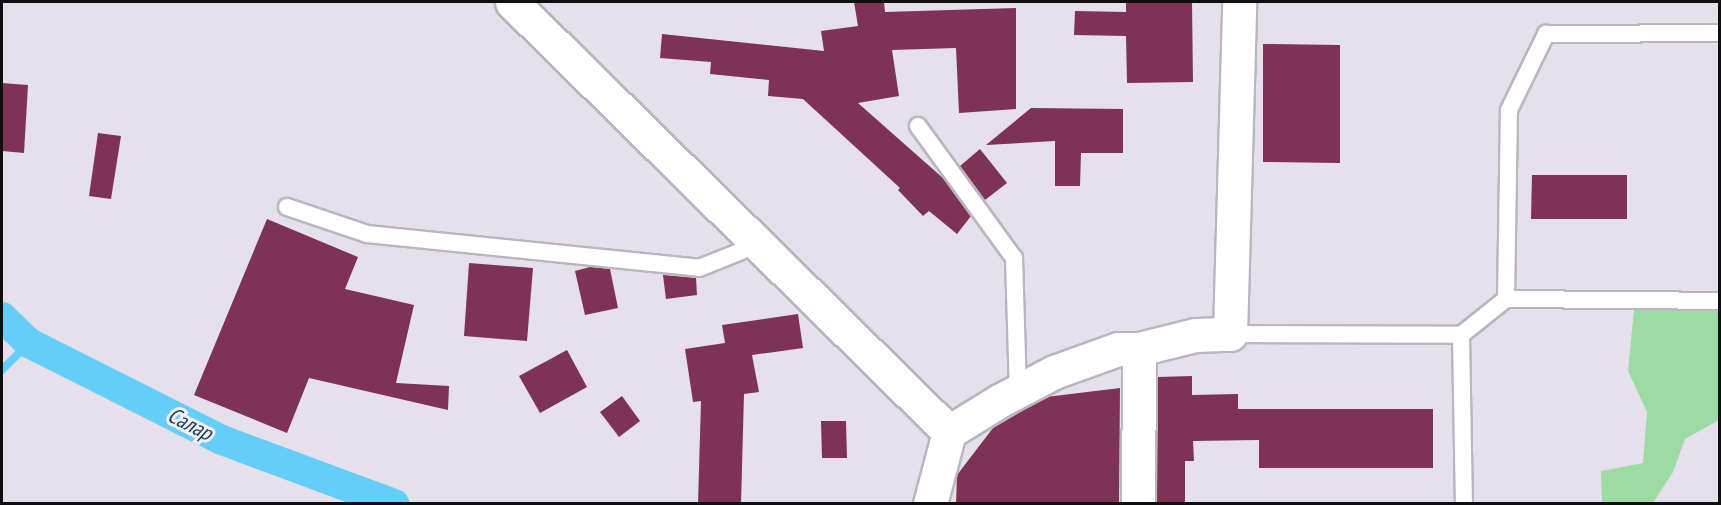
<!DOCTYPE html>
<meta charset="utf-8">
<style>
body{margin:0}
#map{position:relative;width:1721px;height:505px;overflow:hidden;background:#e5e0ec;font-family:"PT Sans Narrow",sans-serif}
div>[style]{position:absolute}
.green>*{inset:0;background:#9cdca2}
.stream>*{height:8px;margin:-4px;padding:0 4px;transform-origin:4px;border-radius:4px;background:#65cef6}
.canal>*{height:30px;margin:-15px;padding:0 15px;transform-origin:15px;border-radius:15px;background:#65cef6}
.building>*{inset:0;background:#7d3256}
.roads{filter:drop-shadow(2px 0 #bab5c1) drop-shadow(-2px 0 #bab5c1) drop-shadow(0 2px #bab5c1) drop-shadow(0 -2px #bab5c1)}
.service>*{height:16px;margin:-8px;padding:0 8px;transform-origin:8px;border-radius:8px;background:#fff}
.minor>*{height:33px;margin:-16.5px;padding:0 16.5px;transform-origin:16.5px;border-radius:16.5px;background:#fff}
span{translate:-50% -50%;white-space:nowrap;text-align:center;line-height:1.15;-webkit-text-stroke:6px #f2edf9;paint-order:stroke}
.water-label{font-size:22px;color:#174556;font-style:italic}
.frame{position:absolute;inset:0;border:3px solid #0f0e12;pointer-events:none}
</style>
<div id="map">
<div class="green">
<div style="clip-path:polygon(1634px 310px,1719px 310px,1719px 420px,1685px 439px,1673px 472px,1653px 503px,1602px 503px,1601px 471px,1643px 463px,1647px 412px,1628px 371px)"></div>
</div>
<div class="stream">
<div style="left:2px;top:370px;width:38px;rotate:-45deg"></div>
</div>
<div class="canal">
<div style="left:2px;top:317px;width:37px;rotate:44deg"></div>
<div style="left:29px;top:343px;width:216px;rotate:26.7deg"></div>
<div style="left:222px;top:440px;width:184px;rotate:20.4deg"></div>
</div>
<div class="building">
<div style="clip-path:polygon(854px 2px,884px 2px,885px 12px,1016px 8px,1016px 109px,959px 113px,956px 48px,892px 50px,899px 96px,858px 103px,944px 179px,971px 216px,957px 234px,929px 211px,923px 216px,898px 190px,900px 188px,803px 99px,768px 96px,769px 80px,710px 74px,711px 62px,660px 58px,662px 34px,824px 51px,821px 31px,858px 26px)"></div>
<div style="clip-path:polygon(1126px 2px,1192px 2px,1193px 82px,1127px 83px,1126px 36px,1074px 35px,1075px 11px,1126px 12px)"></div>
<div style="clip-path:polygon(1263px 44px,1340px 45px,1340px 163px,1263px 162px)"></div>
<div style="clip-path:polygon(2px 83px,28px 85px,24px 153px,2px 151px)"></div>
<div style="clip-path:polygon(1031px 108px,1123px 109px,1123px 153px,1081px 153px,1080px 186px,1055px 186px,1055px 141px,986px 145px)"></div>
<div style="clip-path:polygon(98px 133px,121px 136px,111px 199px,89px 196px)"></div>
<div style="clip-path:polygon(980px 149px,1007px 183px,985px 200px,960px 166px)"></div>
<div style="clip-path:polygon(1532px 175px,1627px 175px,1627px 219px,1531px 219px)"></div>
<div style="clip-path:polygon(267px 219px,358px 257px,345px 289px,414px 305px,396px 383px,449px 386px,448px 410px,309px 378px,287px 433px,194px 395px)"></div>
<div style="clip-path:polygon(469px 263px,533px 268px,527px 341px,464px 336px)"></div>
<div style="clip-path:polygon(590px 267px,610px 269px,618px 308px,585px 315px,575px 271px)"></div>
<div style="clip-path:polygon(663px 275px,696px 278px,697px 295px,666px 299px)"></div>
<div style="clip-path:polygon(798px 314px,803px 348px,752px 355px,759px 392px,744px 394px,741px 504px,698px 504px,701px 401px,693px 402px,685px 349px,725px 343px,722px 325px)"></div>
<div style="clip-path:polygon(567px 350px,587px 387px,540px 413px,519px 376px)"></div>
<div style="clip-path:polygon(1192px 376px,1192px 395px,1238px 394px,1238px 409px,1433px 409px,1433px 468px,1259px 468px,1259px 440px,1193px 441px,1194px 461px,1185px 461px,1185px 504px,1157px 504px,1158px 377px)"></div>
<div style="clip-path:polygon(1120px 388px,1119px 504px,956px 504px,957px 475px,993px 428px,1046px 397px)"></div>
<div style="clip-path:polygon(622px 396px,640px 421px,619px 437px,600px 412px)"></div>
<div style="clip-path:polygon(821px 421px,846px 421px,847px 458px,822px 458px)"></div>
</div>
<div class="roads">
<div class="service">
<div style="left:918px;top:126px;width:163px;rotate:54deg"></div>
<div style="left:1014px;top:258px;width:133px;rotate:88.3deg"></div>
<div style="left:287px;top:207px;width:84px;rotate:18.6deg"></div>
<div style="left:367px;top:234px;width:334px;rotate:5.8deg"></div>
<div style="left:699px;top:268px;width:65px;rotate:-21.8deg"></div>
<div style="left:1506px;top:299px;width:214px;rotate:0.5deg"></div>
<div style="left:1230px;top:334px;width:231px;rotate:0.2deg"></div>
<div style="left:1461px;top:335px;width:169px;rotate:89deg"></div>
<div style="left:1461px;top:335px;width:58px;rotate:-38.7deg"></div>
<div style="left:1506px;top:299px;width:189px;rotate:-89.1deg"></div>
<div style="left:1509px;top:110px;width:85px;rotate:-64deg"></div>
<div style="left:1546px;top:34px;width:174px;rotate:-0.3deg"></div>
</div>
<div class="minor">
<div style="left:512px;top:2px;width:613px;rotate:44.54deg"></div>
<div style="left:930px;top:504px;width:74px;rotate:-75.2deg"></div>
<div style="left:949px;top:432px;width:59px;rotate:-31.8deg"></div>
<div style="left:999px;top:401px;width:62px;rotate:-27.8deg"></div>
<div style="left:1054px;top:372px;width:68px;rotate:-19.8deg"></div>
<div style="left:1118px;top:349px;width:21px"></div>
<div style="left:1139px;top:349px;width:58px;rotate:-14deg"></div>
<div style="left:1195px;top:335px;width:35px;rotate:-2deg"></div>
<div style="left:1230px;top:334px;width:332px;rotate:-88.4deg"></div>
<div style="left:1138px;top:504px;width:155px;rotate:-89.6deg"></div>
</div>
</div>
<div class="water-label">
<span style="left:190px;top:424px;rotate:27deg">Салар</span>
</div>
<div class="frame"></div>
</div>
